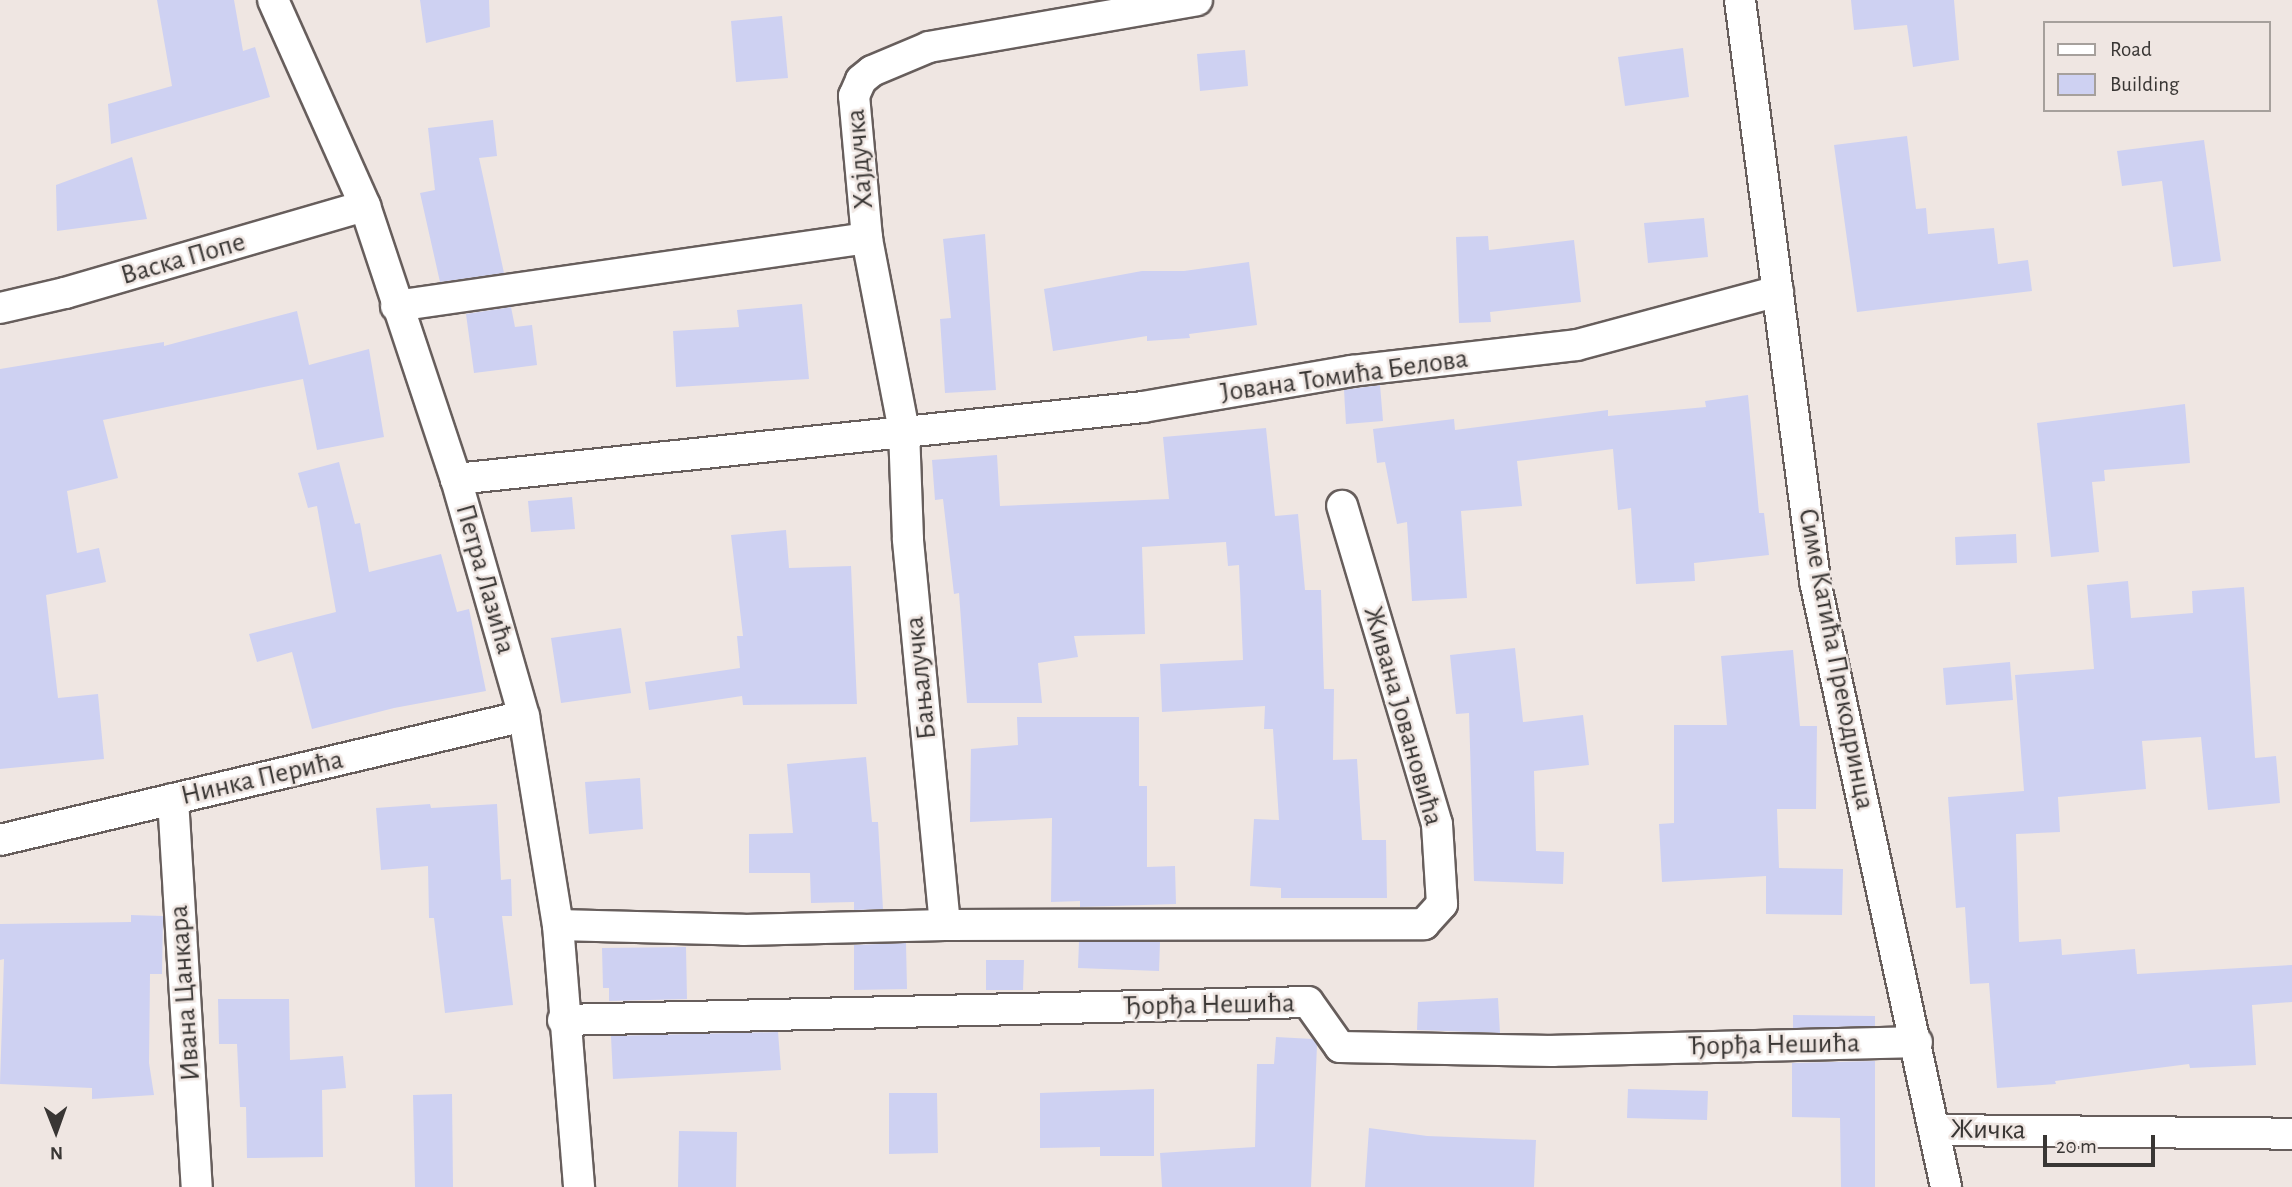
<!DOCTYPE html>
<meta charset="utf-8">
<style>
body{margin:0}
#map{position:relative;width:2292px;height:1187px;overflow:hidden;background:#efe6e2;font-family:"Alegreya Sans",sans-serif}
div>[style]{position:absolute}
.building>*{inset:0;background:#ced1f2}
.roads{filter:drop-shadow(2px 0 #675e5c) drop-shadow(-2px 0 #675e5c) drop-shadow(0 2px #675e5c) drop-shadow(0 -2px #675e5c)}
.street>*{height:30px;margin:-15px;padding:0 15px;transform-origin:15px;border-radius:15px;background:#fff}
span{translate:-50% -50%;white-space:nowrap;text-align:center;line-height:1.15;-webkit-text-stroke:5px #efe6e2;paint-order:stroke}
.street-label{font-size:28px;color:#393634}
.legend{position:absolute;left:2043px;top:21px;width:228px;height:91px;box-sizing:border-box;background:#efe6e2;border:2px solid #a6a09c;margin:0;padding:9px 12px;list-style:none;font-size:21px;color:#393634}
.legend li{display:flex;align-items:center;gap:14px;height:35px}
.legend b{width:35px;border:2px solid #a6a09c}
.north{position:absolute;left:21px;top:1096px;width:70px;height:70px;-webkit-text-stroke:5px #efe6e2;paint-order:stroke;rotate:179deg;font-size:19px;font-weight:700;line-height:28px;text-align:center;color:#393634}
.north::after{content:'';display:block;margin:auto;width:24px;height:32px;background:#393634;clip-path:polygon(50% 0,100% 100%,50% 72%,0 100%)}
.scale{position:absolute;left:2043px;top:1135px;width:112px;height:32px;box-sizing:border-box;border:4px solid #393634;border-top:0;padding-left:9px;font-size:21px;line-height:24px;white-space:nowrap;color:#393634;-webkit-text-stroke:5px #efe6e2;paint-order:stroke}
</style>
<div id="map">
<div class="building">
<div style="clip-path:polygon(157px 0,234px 0,243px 51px,255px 47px,270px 97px,111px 144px,108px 104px,172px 86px)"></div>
<div style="clip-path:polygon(420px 0,489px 0,490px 27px,426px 43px)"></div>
<div style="clip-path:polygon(1851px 0,1954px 0,1959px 60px,1913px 67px,1907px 25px,1854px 30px)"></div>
<div style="clip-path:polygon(782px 16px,788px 78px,736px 82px,731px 21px)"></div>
<div style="clip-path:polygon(1683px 48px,1689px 97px,1625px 106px,1618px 57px)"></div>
<div style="clip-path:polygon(1245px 50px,1248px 86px,1200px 91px,1197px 54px)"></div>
<div style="clip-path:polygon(493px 120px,497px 156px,479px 158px,504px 273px,440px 282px,420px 193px,435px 190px,428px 128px)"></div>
<div style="clip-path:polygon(1907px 136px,1916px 209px,1926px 208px,1928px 234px,1994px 228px,1998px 264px,2028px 260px,2032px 291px,1857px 312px,1834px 145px)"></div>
<div style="clip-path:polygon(2204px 140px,2221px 261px,2173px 267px,2162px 181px,2122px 186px,2117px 151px)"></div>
<div style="clip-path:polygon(132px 157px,147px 219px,57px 231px,56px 185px)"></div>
<div style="clip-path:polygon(1704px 218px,1708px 257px,1648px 263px,1644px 223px)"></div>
<div style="clip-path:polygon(985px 234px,996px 390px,945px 393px,940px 319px,951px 318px,943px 239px)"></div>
<div style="clip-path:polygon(1488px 236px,1489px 250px,1574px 240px,1581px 302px,1490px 312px,1491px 322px,1459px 323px,1456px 237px)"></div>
<div style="clip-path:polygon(1249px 262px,1257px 325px,1189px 334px,1190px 338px,1147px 341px,1147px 336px,1053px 351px,1044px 289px,1142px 271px,1184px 271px)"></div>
<div style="clip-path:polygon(802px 304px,809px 379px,676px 387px,673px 331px,739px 327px,737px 310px)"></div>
<div style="clip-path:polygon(511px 307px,515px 327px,532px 325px,537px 365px,474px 373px,466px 314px)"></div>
<div style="clip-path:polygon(297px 311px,309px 365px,369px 349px,384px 437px,317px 450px,303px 379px,103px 420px,118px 478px,67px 491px,77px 553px,99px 548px,106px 582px,46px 595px,58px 698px,98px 694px,104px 759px,0 769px,0 369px,164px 342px,164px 346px)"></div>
<div style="clip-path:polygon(1380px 385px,1383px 421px,1346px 424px,1344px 390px)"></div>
<div style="clip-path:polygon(1748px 395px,1759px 513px,1764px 513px,1769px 555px,1694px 563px,1695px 581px,1636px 584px,1631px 508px,1618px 510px,1613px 449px,1517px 461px,1522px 506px,1461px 511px,1467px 598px,1412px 601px,1407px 522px,1397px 524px,1385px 462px,1377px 463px,1373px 429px,1454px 419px,1455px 430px,1608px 410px,1608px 416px,1706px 407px,1705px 401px)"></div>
<div style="clip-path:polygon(2185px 404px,2190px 463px,2104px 470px,2105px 481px,2092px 482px,2099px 552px,2051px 557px,2037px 423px)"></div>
<div style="clip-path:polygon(1266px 428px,1275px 516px,1298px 514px,1305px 590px,1321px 590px,1324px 689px,1334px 689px,1333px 760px,1357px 759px,1362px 840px,1386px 840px,1387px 898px,1281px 898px,1281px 888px,1250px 886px,1254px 819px,1279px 820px,1273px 729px,1264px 729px,1265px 706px,1162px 712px,1160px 664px,1243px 660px,1239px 565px,1228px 566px,1226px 542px,1142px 547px,1145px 634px,1074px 636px,1078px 657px,1038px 663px,1042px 703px,967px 703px,959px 593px,954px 594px,943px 499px,935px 500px,932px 460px,997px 455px,1000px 506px,1169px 499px,1163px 437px)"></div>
<div style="clip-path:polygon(339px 462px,355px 524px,360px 523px,369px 572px,441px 554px,457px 612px,469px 609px,486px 691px,394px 708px,312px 729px,292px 652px,257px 662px,249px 634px,336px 612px,317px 506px,308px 508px,298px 473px)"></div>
<div style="clip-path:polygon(572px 497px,575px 529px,531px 532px,528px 501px)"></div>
<div style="clip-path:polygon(786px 530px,789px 568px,851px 566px,857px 704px,743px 705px,742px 696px,649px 710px,645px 682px,740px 668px,737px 636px,743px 636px,731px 535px)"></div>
<div style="clip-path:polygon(2016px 534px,2017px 563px,1956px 565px,1955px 537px)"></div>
<div style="clip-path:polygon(2128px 581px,2131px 618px,2193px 613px,2192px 591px,2244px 587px,2255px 758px,2276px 756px,2280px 803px,2208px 810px,2201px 737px,2142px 741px,2146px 789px,2058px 797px,2060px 832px,2016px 834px,2019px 942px,2061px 939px,2062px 955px,2135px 949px,2137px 974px,2292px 965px,2292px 1002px,2252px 1005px,2256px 1065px,2190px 1068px,2189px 1064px,2055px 1081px,2056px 1084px,1997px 1088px,1989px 983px,1970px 984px,1965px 907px,1956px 908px,1948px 797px,2024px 791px,2015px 675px,2094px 669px,2087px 585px)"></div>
<div style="clip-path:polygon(621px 628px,631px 693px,561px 703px,551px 638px)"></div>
<div style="clip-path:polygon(1515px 648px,1523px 722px,1583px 715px,1589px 765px,1534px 771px,1536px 851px,1564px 852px,1563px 884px,1474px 881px,1469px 713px,1456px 714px,1450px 655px)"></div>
<div style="clip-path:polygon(1793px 650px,1800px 726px,1817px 726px,1816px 809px,1777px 809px,1779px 868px,1843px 869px,1842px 915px,1766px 914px,1766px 876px,1662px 882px,1659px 824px,1674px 823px,1674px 725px,1727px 725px,1721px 656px)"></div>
<div style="clip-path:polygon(2010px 662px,2013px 700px,1946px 705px,1943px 668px)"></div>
<div style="clip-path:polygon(1017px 717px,1139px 717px,1139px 786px,1147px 786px,1147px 867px,1175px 866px,1176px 904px,1080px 907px,1080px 901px,1051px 902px,1052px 818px,970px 822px,971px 749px,1018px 745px)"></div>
<div style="clip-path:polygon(866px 757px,872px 822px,878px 822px,883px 909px,854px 910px,854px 902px,811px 903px,810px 873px,749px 873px,749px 834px,793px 833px,787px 764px)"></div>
<div style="clip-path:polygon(640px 778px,643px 829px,589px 834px,585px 782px)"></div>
<div style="clip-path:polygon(430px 804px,431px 808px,497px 804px,501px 880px,511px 879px,512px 916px,502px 916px,513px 1005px,445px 1013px,434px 918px,429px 918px,428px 866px,381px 870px,376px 808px)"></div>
<div style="clip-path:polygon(131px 915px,163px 916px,162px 974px,150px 974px,149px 1063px,154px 1095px,92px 1099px,92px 1088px,0 1084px,4px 959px,0 960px,0 924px,131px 922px)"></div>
<div style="clip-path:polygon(1079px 942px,1160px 942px,1159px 971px,1078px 968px)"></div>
<div style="clip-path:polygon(906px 943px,907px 989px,854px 990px,854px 945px)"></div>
<div style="clip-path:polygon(686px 947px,687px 999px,609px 1001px,609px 988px,603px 988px,602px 948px)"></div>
<div style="clip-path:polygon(986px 960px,1024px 960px,1023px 990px,986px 990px)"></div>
<div style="clip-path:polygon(1498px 998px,1500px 1033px,1417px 1030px,1418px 1002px)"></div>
<div style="clip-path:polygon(218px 999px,289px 999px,290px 1060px,343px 1056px,346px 1088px,322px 1090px,323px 1157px,247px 1158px,246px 1107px,240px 1107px,237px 1044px,219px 1044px)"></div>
<div style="clip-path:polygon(1793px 1015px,1875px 1016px,1875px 1026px,1793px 1028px)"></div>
<div style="clip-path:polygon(778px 1032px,781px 1070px,613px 1079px,611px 1036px)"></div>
<div style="clip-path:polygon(1276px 1037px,1313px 1039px,1317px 1045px,1311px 1187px,1162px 1187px,1160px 1153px,1255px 1147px,1257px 1064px,1274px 1064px)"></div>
<div style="clip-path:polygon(1875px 1061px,1875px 1187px,1841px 1187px,1840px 1118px,1792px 1117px,1792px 1063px)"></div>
<div style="clip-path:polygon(1154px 1089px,1154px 1156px,1100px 1156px,1100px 1147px,1040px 1148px,1040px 1093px)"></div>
<div style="clip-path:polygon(1628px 1089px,1708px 1091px,1707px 1120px,1627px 1118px)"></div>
<div style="clip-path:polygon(889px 1093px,937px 1093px,938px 1153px,889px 1154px)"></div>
<div style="clip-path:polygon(452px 1094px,453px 1187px,415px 1187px,413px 1095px)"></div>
<div style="clip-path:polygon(1369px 1128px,1427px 1136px,1536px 1140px,1534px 1187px,1365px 1187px)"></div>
<div style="clip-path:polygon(679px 1131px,737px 1132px,736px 1187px,678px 1187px)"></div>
</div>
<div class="roads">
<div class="street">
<div style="left:273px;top:0;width:226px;rotate:65.9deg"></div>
<div style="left:365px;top:206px;width:288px;rotate:71.6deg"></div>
<div style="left:456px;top:479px;width:247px;rotate:74deg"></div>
<div style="left:524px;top:716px;width:212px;rotate:80.8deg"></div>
<div style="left:558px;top:925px;width:263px;rotate:85.4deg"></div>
<div style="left:1740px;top:0;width:586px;rotate:82.64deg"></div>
<div style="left:1815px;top:581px;width:620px;rotate:77.8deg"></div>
<div style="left:396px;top:306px;width:476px;rotate:-8.2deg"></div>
<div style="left:0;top:308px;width:67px;rotate:-13deg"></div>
<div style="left:65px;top:293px;width:312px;rotate:-16.2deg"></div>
<div style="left:456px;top:479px;width:691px;rotate:-5.98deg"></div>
<div style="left:1143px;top:407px;width:212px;rotate:-9.8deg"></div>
<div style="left:1352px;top:371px;width:226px;rotate:-6.6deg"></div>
<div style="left:1577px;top:345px;width:208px;rotate:-15deg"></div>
<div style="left:173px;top:799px;width:389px;rotate:86.5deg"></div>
<div style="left:0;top:840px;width:538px;rotate:-13.31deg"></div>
<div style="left:558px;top:925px;width:185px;rotate:1.5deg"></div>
<div style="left:743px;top:930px;width:202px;rotate:-1.4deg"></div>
<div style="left:945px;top:925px;width:479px;rotate:-0.1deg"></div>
<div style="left:1424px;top:924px;width:27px;rotate:-48deg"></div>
<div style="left:1442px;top:904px;width:80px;rotate:-93.6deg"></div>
<div style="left:1437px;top:824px;width:332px;rotate:-106.6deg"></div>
<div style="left:945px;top:925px;width:388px;rotate:-95.5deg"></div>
<div style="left:908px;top:539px;width:108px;rotate:-92.1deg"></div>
<div style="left:904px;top:431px;width:197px;rotate:-100.9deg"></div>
<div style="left:867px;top:238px;width:143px;rotate:-95.2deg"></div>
<div style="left:854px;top:96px;width:17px;rotate:-66deg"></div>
<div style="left:861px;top:80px;width:14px;rotate:-39deg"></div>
<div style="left:872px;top:71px;width:62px;rotate:-22.8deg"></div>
<div style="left:929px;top:47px;width:272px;rotate:-9.9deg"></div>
<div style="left:563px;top:1020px;width:745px;rotate:-1.38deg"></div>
<div style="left:1308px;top:1002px;width:55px;rotate:54.6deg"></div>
<div style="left:1340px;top:1047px;width:212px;rotate:1.1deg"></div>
<div style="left:1552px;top:1051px;width:365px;rotate:-1.4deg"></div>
<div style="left:1936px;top:1130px;width:356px;rotate:0.6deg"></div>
</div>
</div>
<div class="street-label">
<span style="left:860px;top:159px;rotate:-95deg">Хајдучка</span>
<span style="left:183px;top:259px;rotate:-16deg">Васка Попе</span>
<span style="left:1344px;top:376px;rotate:-8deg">Јована Томића Белова</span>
<span style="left:485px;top:579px;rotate:74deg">Петра Лазића</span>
<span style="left:1836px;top:659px;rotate:79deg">Симе Катића Прекодринца</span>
<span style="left:921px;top:678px;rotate:-96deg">Бањалучка</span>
<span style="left:1403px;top:716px;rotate:74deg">Живана Јовановића</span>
<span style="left:262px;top:778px;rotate:-13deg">Нинка Перића</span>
<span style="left:185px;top:993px;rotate:-94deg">Ивана Цанкара</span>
<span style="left:1209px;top:1005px;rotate:-1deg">Ђорђа Нешића</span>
<span style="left:1774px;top:1045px;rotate:-1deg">Ђорђа Нешића</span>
<span style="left:1988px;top:1130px;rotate:1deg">Жичка</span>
</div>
<ul class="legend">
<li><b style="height:9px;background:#fff"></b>Road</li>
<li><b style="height:19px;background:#ced1f2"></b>Building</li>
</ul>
<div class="north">N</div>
<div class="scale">20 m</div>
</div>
